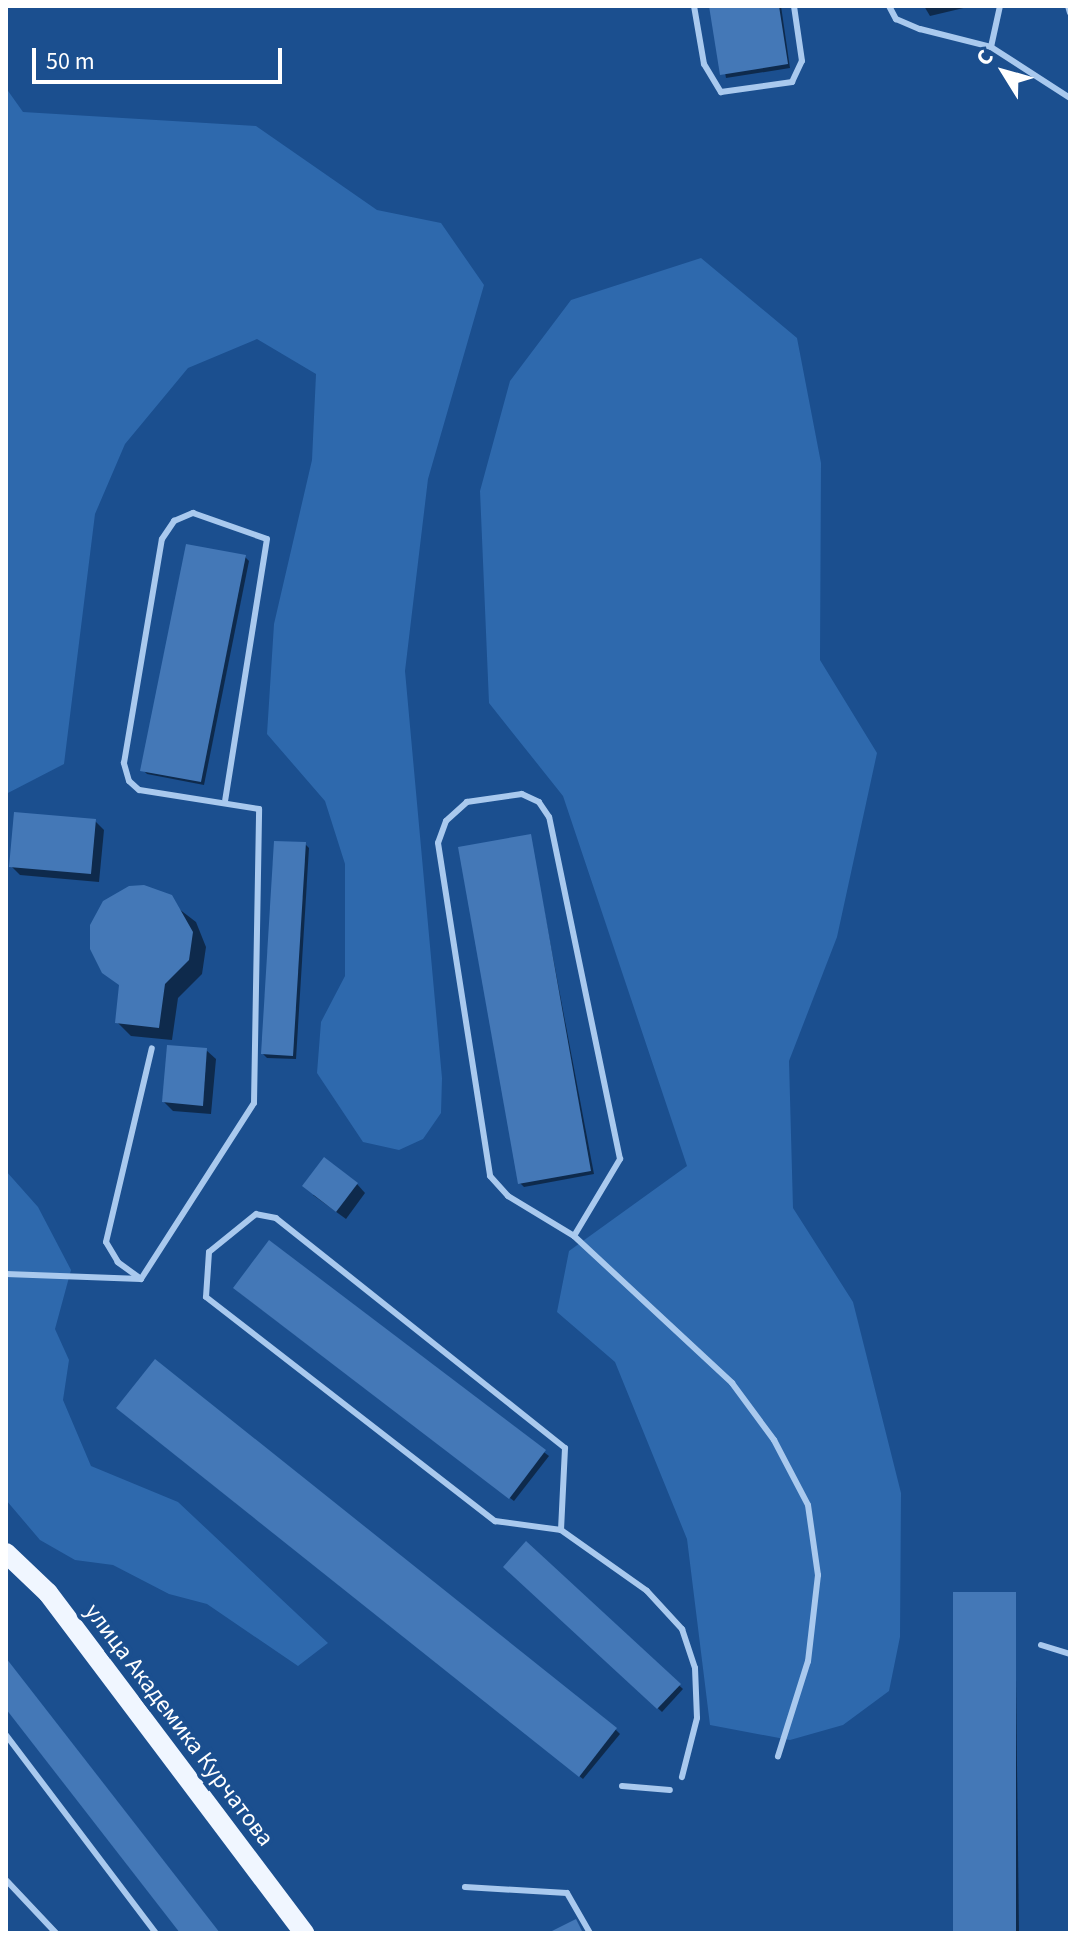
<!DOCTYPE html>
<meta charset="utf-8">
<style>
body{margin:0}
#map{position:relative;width:1076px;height:1939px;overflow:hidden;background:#1b4f8f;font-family:"Source Sans 3",sans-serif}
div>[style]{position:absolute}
.green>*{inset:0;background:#2e69ad}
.shadow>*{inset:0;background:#0007}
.building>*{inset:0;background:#4478b7}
.lane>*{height:6px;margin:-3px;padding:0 3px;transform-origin:3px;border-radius:3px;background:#a9c9ee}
.primary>*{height:20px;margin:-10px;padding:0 10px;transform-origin:10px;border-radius:10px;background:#f0f6ff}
span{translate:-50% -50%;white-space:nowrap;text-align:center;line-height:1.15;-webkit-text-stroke:8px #1b4f8f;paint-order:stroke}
.street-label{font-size:24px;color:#fff}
.frame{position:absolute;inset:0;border:8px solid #fff;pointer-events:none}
.north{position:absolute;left:964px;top:32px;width:80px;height:80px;-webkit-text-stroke:6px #1b4f8f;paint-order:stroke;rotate:307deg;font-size:22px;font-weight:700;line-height:32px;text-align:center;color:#fff}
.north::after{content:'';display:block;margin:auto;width:28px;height:36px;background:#fff;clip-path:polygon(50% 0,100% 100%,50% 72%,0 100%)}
.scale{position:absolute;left:32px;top:48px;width:250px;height:36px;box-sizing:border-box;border:4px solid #fff;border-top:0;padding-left:10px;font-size:24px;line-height:28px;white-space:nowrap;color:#fff;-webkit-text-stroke:6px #1b4f8f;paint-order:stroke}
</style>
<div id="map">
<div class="green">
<div style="clip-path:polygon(6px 88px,23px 112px,256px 126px,377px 210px,441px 223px,484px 285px,428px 479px,405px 671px,442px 1078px,441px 1113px,423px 1139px,399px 1150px,363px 1142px,317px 1073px,321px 1022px,345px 976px,345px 864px,325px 801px,267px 734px,274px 624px,312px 460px,316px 374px,257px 339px,188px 368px,125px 444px,95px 514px,64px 764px,6px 794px)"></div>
<div style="clip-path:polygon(701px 258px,797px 338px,821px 463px,820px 660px,877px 753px,837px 937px,789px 1061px,793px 1208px,853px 1302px,901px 1493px,900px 1637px,889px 1691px,843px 1725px,790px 1740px,710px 1725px,687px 1539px,615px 1362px,557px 1312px,569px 1251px,687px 1166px,563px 796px,489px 703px,480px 491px,510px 381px,571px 300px)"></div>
<div style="clip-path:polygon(6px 1171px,38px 1207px,71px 1270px,55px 1329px,69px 1360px,63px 1400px,91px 1466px,178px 1502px,328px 1643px,298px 1666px,207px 1604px,169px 1594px,113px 1565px,75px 1560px,40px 1540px,6px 1500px)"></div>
</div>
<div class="shadow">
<div style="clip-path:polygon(712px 6px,781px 6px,790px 68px,726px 78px)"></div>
<div style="clip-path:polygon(924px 6px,972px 6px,930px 16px)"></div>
<div style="clip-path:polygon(245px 557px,249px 561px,204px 785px,147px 774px,143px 770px)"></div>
<div style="clip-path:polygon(95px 821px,104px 830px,99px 882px,20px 875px,11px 866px)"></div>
<div style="clip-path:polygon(530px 836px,594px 1174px,524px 1187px,520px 1183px)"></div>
<div style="clip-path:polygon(305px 844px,309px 848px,296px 1059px,267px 1058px,263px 1054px)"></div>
<div style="clip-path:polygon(153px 889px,196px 922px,206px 947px,202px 974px,178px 998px,172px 1040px,131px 1036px,117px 1022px)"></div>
<div style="clip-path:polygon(206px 1050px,216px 1059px,211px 1114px,173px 1111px,164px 1102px)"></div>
<div style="clip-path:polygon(357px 1184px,365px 1193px,346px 1219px,313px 1195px)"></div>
<div style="clip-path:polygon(270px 1243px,549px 1456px,514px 1501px,239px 1292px)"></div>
<div style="clip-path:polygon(155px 1362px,616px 1730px,620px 1734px,583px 1779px,122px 1412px)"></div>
<div style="clip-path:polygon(526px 1544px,683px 1689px,662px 1712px,505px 1567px)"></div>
<div style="clip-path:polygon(1015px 1594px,1019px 1933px,955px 1933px)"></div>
</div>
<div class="building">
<div style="clip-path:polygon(709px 6px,779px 6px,788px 64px,720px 75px)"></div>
<div style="clip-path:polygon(186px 544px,246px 555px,201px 782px,140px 771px)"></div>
<div style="clip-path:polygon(14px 812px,96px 819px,91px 874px,9px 867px)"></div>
<div style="clip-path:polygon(531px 834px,591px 1171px,518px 1184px,458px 847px)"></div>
<div style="clip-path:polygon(274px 841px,306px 842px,293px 1056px,261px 1054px)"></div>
<div style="clip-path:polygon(144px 885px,172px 895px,193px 932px,189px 960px,165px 984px,159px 1028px,115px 1023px,119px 985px,102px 973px,90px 949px,90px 925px,103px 901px,129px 886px)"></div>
<div style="clip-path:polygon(167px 1045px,207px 1048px,203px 1106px,162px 1102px)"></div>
<div style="clip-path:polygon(324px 1157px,358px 1183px,336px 1212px,302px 1186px)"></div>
<div style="clip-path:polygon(269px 1240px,546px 1450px,509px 1499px,233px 1288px)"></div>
<div style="clip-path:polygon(155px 1359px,617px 1728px,579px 1777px,116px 1408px)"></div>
<div style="clip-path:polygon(526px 1541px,681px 1684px,657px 1709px,503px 1567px)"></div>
<div style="clip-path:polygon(953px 1592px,1016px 1592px,1016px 1933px,953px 1933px)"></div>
<div style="clip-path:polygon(6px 1658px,220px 1933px,180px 1933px,6px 1709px)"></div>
<div style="clip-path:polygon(576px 1919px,583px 1933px,548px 1933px)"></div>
</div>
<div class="lane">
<div style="left:694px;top:6px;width:59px;rotate:80.2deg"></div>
<div style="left:704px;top:64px;width:33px;rotate:59deg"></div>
<div style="left:721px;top:92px;width:72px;rotate:-8deg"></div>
<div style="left:792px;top:82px;width:23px;rotate:-65deg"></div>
<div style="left:802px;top:61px;width:56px;rotate:-98.3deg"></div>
<div style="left:889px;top:6px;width:15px;rotate:62deg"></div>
<div style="left:896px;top:19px;width:26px;rotate:23deg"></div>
<div style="left:920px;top:29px;width:73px;rotate:14.2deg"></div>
<div style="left:991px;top:47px;width:94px;rotate:32.8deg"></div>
<div style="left:1068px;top:6px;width:7px;rotate:74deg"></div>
<div style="left:991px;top:47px;width:42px;rotate:-77.6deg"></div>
<div style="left:574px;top:1236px;width:90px;rotate:-59.1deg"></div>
<div style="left:620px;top:1159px;width:349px;rotate:-101.7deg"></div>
<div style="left:549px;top:817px;width:18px;rotate:-124deg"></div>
<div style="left:539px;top:802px;width:19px;rotate:-155deg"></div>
<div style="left:522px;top:794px;width:56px;rotate:171.7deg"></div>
<div style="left:467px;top:802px;width:28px;rotate:138deg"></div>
<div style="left:446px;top:821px;width:23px;rotate:110deg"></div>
<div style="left:438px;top:843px;width:337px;rotate:81.1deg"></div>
<div style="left:490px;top:1176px;width:27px;rotate:48deg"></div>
<div style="left:508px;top:1196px;width:77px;rotate:31.2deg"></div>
<div style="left:574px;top:1236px;width:216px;rotate:42.9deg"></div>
<div style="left:732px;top:1383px;width:71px;rotate:53.6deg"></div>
<div style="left:774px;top:1440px;width:73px;rotate:62.4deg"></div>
<div style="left:808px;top:1505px;width:71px;rotate:81.9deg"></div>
<div style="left:818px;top:1575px;width:87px;rotate:96.6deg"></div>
<div style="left:808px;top:1661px;width:100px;rotate:107.5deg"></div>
<div style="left:6px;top:1274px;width:135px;rotate:2.1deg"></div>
<div style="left:141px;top:1279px;width:209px;rotate:-57.3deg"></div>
<div style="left:254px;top:1103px;width:294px;rotate:-89deg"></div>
<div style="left:259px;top:809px;width:121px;rotate:-171deg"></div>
<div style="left:139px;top:790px;width:13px;rotate:-138deg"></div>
<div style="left:129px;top:781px;width:19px;rotate:-106deg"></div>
<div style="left:124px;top:763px;width:227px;rotate:-80.4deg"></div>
<div style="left:162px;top:539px;width:22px;rotate:-56deg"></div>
<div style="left:174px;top:521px;width:21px;rotate:-23deg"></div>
<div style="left:193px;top:513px;width:78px;rotate:19.4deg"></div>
<div style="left:267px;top:539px;width:264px;rotate:99.1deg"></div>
<div style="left:141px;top:1279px;width:29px;rotate:-144deg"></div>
<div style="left:118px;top:1262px;width:23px;rotate:-121deg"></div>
<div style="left:106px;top:1242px;width:199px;rotate:-76.7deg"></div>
<div style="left:561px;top:1530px;width:82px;rotate:-87.2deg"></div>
<div style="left:565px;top:1448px;width:369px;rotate:-141.5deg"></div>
<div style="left:276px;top:1218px;width:20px;rotate:-169deg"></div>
<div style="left:256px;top:1214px;width:60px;rotate:141deg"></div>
<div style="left:209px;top:1252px;width:45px;rotate:93.8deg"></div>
<div style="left:206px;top:1297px;width:366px;rotate:37.8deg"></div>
<div style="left:495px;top:1521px;width:67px;rotate:7.8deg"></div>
<div style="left:561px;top:1530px;width:105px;rotate:35.3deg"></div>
<div style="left:647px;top:1591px;width:52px;rotate:47.4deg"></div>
<div style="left:682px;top:1629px;width:41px;rotate:71.6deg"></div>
<div style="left:695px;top:1668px;width:50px;rotate:87.7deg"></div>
<div style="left:697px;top:1718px;width:61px;rotate:104.3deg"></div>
<div style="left:1041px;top:1645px;width:30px;rotate:17deg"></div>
<div style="left:6px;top:1735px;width:248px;rotate:52.9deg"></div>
<div style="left:622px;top:1786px;width:48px;rotate:4.8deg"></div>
<div style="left:6px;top:1880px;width:73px;rotate:46.7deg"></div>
<div style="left:465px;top:1887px;width:102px;rotate:3.4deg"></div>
<div style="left:567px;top:1893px;width:46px;rotate:60.1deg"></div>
</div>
<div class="primary">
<div style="left:6px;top:1553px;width:58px;rotate:43.6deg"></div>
<div style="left:48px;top:1593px;width:426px;rotate:53deg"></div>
</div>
<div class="street-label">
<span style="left:179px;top:1725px;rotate:53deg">улица Академика Курчатова</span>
</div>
<div class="frame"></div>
<div class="north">С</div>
<div class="scale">50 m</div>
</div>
